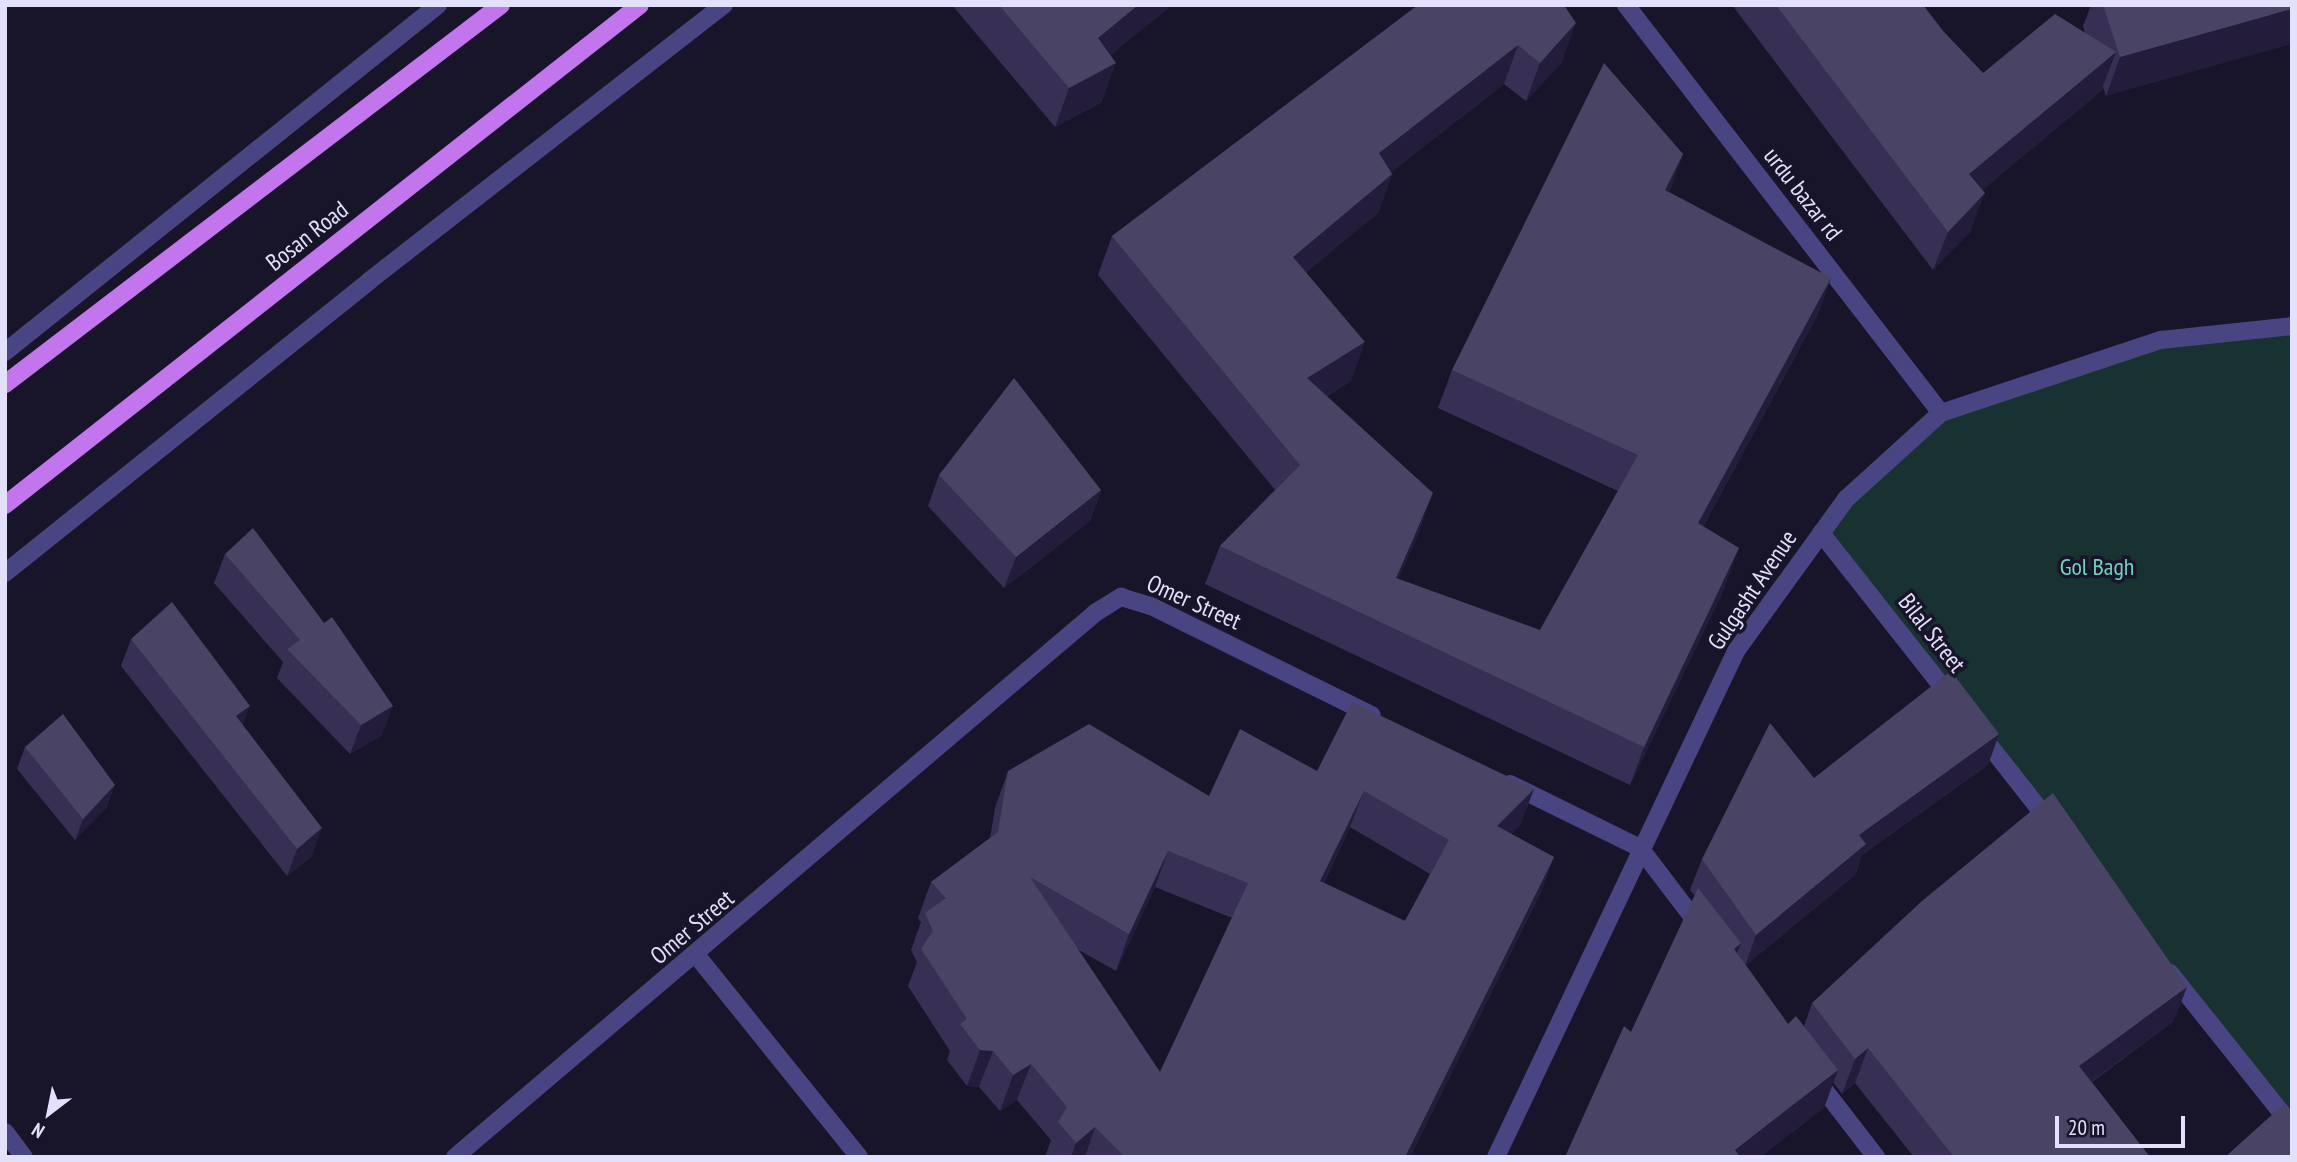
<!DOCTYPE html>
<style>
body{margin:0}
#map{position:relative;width:2297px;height:1162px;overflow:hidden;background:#181429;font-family:"PT Sans Narrow",sans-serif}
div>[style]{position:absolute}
.green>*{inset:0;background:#183231}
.minor>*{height:18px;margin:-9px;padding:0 9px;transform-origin:9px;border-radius:9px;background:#484582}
.major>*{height:18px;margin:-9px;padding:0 9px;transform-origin:9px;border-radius:9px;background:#c275ed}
.wall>*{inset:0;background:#373054}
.shaded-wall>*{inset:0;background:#231d3b}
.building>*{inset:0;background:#494366}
span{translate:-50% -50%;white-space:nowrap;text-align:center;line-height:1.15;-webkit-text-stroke:7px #181429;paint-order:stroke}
.street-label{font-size:24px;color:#e3e0fb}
.park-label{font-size:24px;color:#74d3bd}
.frame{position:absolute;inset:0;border:7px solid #e3e0fb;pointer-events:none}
.north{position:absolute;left:14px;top:1078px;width:70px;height:70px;-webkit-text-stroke:5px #181429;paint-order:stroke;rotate:212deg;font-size:19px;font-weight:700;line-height:28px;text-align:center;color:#e3e0fb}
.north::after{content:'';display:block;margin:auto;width:24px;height:32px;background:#e3e0fb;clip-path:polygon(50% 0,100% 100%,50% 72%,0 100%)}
.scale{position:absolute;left:2055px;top:1116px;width:130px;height:32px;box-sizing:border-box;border:4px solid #e3e0fb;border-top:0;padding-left:9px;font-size:21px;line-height:24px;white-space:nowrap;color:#e3e0fb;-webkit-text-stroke:5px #181429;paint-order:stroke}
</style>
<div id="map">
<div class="green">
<div style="clip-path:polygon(2292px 326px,2292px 1126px,1821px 533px,1941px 413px,2161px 340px)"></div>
</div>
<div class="minor">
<div style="left:1626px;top:5px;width:515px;rotate:52.33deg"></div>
<div style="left:5px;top:352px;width:555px;rotate:-38.71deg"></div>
<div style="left:1821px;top:533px;width:211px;rotate:51.7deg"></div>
<div style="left:5px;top:573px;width:467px;rotate:-38.7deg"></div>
<div style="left:369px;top:281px;width:450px;rotate:-37.9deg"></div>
<div style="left:1978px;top:731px;width:120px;rotate:51.8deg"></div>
<div style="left:1510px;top:784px;width:145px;rotate:26.2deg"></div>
<div style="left:1640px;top:848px;width:101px;rotate:52.7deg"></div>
<div style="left:697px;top:956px;width:258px;rotate:51.1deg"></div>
<div style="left:2170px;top:973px;width:196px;rotate:51.4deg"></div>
<div style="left:1815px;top:1078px;width:100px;rotate:52.3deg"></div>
<div style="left:5px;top:1132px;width:31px;rotate:53deg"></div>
<div style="left:455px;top:1157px;width:840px;rotate:-40.36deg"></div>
<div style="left:1095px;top:613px;width:31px;rotate:-32deg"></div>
<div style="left:1121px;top:597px;width:31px;rotate:17deg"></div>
<div style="left:1151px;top:606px;width:246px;rotate:26.3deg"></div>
<div style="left:1496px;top:1157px;width:560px;rotate:-64.62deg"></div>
<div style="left:1736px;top:651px;width:188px;rotate:-54.1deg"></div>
<div style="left:1846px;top:499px;width:128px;rotate:-42.2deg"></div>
<div style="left:1941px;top:413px;width:232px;rotate:-18.4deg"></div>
<div style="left:2161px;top:340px;width:132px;rotate:-6.1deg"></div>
</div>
<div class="major">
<div style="left:5px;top:384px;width:624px;rotate:-37.38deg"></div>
<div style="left:5px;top:505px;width:808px;rotate:-38.22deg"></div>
</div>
<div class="wall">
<div style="clip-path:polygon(952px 5px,1172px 5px,1110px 55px,1102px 102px,1055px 127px)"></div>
<div style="clip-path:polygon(1418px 5px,1562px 62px,1526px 101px,1504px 84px,1391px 172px,1392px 174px,1378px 213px,1306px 272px,1351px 381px,1327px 396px,1419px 532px,1398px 579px,1540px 630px,1618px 491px,1438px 408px,1452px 370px,1683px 154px,1669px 192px,1831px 278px,1817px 316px,1703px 527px,1725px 587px,1630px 785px,1205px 584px,1220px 546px,1275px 490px,1098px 275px,1112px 236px)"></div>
<div style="clip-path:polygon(1732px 5px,1923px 5px,1943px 31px,1983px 73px,2085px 33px,2083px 26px,2091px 5px,2292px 5px,2106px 96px,2103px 87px,2101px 91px,1982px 190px,1970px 232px,1933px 270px)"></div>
<div style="clip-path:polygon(939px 475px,1101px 490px,1090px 521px,1004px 588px,928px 506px)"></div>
<div style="clip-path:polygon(225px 554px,324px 623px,382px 735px,350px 754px,277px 678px,283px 662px,214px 583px)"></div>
<div style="clip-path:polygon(131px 639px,243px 726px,312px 856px,287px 876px,121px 666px)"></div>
<div style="clip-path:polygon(1999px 734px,1988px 765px,1862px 855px,1855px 875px,1746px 965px,1788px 1024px,1804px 1026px,1812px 1003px,2174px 1021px,2092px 1082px,2150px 1157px,1914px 1157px,1855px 1083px,1842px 1094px,1833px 1082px,1824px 1108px,1631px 1032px,1695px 896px,1690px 890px,1702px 859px,1814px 778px)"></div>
<div style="clip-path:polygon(25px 747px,107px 807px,75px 840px,17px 769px)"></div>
<div style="clip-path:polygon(evenodd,1008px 771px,1209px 796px,1317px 771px,1534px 789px,1520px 825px,1511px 834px,1554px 857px,1540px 894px,1410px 1157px,1045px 1157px,1051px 1140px,1017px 1100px,1000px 1111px,979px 1087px,967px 1086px,947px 1060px,950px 1051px,908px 986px,917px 962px,911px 950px,921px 922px,918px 918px,931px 882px,990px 838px,995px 808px,1008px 771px,1350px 827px,1430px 874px,1405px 921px,1324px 883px,1350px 827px,1008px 771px,1155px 887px,1232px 918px,1160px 1072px,1077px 949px,1116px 971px,1155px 887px)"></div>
</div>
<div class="shaded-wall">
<div style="clip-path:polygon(1138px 5px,1172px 5px,1084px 77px,1098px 38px)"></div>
<div style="clip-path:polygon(2292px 9px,2292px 44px,2106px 96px,2120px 57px)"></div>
<div style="clip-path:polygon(1576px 23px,1562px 62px,1526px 101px,1540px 63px)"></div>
<div style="clip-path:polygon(1518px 45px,1504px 84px,1365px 192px,1379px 153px)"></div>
<div style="clip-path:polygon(2116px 52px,2101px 91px,1955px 213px,1969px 174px)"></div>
<div style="clip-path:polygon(1116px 63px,1102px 102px,1055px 127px,1069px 88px)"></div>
<div style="clip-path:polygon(1683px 154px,1669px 193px,1665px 190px)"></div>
<div style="clip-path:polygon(1392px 174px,1378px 213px,1279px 295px,1293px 257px)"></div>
<div style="clip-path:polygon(1985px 193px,1970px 232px,1933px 270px,1948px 232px)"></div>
<div style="clip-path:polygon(1831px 278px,1817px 316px,1684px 562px,1698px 523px)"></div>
<div style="clip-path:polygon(1365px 342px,1351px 381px,1293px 416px,1307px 378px)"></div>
<div style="clip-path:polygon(1101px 490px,1090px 521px,1004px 588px,1016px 557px)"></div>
<div style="clip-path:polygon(1433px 493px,1419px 532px,1382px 617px,1396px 578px)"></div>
<div style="clip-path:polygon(1739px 548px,1725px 587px,1630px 785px,1644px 747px)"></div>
<div style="clip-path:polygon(250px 706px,240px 733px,236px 716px)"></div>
<div style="clip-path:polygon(393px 706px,382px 735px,350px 754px,361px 725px)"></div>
<div style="clip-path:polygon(1999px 734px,1988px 765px,1862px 855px,1855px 875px,1745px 966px,1756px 935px,1859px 835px)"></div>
<div style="clip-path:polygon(115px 785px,107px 807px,75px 840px,83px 819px)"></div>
<div style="clip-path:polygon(1534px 789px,1520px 825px,1484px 863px,1497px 826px)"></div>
<div style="clip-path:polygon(1364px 791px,1350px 827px,1307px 918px,1320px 881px)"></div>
<div style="clip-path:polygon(322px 828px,312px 856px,287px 876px,297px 849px)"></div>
<div style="clip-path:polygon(1168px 851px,1155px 887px,1116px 971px,1129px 934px)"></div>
<div style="clip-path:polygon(1554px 857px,1540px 894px,1410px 1157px,1405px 1157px)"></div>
<div style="clip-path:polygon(1741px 943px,1727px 981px,1734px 949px)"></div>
<div style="clip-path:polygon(2187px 987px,2174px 1021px,2066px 1100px,2079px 1066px)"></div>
<div style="clip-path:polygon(1868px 1048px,1855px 1083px,1842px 1094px,1855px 1059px)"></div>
<div style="clip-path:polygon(980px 1050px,993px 1051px,979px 1087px,967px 1086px)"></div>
<div style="clip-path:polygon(1031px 1064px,1017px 1100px,1000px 1111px,1013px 1075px)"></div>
<div style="clip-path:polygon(1838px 1070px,1824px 1108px,1761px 1157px,1733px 1157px,1735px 1150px)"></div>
<div style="clip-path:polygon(1095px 1127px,1085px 1157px,1071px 1157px,1076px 1143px)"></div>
</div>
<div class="building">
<div style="clip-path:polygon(999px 5px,1138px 5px,1098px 38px,1116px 63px,1069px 88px)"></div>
<div style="clip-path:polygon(1418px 5px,1564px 5px,1576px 23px,1540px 63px,1518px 45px,1379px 153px,1392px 174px,1293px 257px,1365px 342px,1307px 378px,1433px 493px,1396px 578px,1540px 630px,1638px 455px,1452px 370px,1604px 63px,1683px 154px,1665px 190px,1831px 278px,1698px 523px,1739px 548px,1644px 747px,1220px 546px,1300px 465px,1112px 236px)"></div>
<div style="clip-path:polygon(1776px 5px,1923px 5px,1943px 31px,1983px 73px,2055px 14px,2116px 52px,1969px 174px,1985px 193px,1948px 232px)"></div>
<div style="clip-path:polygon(2103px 5px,2292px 5px,2292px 9px,2120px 57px)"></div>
<div style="clip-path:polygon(1014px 378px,1101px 490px,1016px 557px,939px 475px)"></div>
<div style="clip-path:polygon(253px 528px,324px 623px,332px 617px,393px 706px,361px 725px,287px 649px,300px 640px,225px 554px)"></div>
<div style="clip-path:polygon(172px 602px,250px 706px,236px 716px,322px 828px,297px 849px,131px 639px)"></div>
<div style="clip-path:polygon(1951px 671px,1999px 734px,1859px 835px,1866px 844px,1756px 935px,1702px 859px,1770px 723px,1814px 778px)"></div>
<div style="clip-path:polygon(evenodd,1352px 702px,1534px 789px,1497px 826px,1554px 857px,1405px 1157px,1125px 1157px,1095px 1127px,1076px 1143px,1058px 1122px,1067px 1107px,1031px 1064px,1013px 1075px,993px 1051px,980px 1050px,960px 1024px,967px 1019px,921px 949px,933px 931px,925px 913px,946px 898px,931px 882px,998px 832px,1008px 771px,1089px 724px,1209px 796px,1240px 729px,1317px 771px,1352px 702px,1364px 791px,1449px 840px,1405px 921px,1320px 881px,1364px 791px,1352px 702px,1168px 851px,1248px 883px,1160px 1072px,1030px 877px,1129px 934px,1168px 851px)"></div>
<div style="clip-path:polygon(63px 714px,115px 785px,83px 819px,25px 747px)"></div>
<div style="clip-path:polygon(2053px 793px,2187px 987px,2079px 1066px,2150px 1157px,1954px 1157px,1868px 1048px,1855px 1059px,1812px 1003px,1922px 901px)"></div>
<div style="clip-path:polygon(1698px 888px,1741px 943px,1734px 949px,1788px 1024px,1796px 1016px,1838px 1070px,1735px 1150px,1740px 1157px,1565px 1157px,1624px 1026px,1631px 1032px)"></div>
<div style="clip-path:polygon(2284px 1104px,2292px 1114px,2292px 1157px,2225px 1157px)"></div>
</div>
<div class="street-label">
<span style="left:1803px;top:194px;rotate:52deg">urdu bazar rd</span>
<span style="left:307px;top:236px;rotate:-38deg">Bosan Road</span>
<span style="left:1752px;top:590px;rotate:-56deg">Gulgasht Avenue</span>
<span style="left:1194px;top:602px;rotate:24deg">Omer Street</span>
<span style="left:1932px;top:633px;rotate:52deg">Bilal Street</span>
<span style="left:692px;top:927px;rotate:-40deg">Omer Street</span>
</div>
<div class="park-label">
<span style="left:2097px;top:567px">Gol Bagh</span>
</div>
<div class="frame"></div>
<div class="north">N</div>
<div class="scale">20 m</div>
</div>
